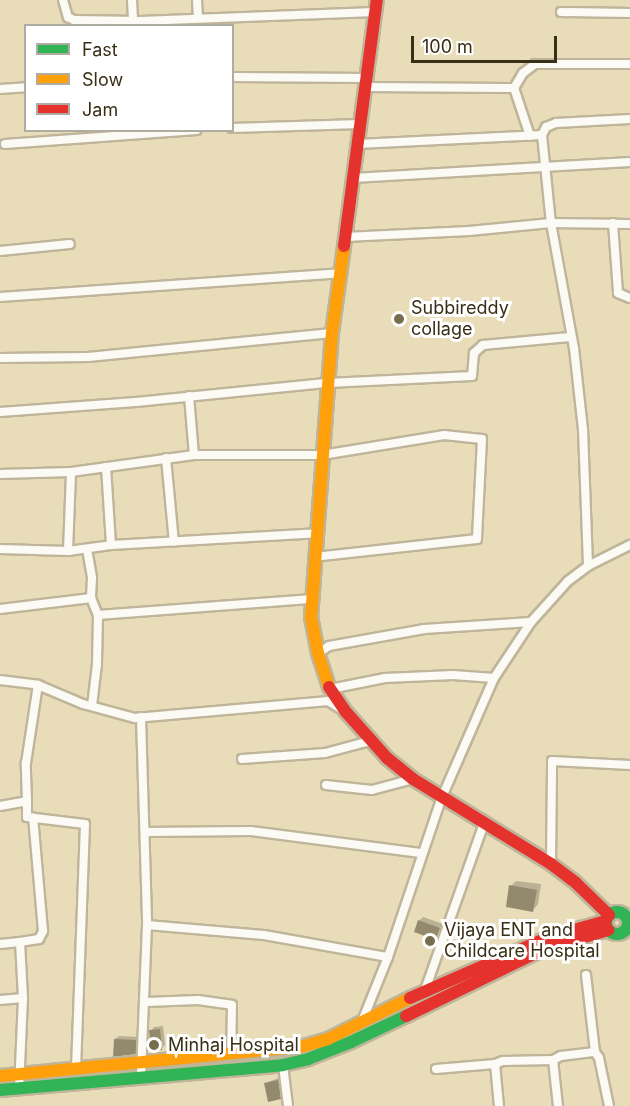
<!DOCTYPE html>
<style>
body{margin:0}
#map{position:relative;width:630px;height:1106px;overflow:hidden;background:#e9dcb9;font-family:Inter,sans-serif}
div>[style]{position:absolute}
.shadow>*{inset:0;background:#0003}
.building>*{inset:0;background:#938a6d}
.roads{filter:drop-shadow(2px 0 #bfb59a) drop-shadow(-2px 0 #bfb59a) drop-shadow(0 2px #bfb59a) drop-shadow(0 -2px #bfb59a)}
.street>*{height:8px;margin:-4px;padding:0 4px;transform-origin:4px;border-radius:4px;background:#fcfaf4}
.fast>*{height:12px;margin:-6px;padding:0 6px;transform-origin:6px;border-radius:6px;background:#30b455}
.fast>.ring{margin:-6px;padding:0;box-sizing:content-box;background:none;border:12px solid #30b455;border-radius:50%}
.slow>*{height:12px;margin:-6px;padding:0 6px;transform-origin:6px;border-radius:6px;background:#ff9f0a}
.jam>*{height:12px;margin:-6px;padding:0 6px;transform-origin:6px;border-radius:6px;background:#e5322d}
.dots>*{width:16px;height:16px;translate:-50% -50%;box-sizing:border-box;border:3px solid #fff;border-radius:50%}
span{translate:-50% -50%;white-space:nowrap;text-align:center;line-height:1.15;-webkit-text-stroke:6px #fff;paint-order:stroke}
.poi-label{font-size:18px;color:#382f15}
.left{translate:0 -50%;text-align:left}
.legend{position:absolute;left:24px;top:24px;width:210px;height:108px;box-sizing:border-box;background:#fff;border:2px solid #afaca1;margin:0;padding:8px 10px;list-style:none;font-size:18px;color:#382f15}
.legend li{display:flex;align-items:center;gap:12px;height:30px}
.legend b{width:30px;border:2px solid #afaca1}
.scale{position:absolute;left:411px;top:36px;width:146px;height:27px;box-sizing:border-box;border:3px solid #382f15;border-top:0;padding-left:8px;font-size:18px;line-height:21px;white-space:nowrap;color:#382f15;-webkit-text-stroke:4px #fff;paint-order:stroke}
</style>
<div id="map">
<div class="shadow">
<div style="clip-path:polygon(516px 881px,541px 884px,538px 904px,533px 910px,511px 886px)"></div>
<div style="clip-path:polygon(423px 917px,443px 924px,435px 938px,419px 921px)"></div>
<div style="clip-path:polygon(163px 1026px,165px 1045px,161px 1049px,151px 1031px,154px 1027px)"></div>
<div style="clip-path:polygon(119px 1036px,139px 1037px,138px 1049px,135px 1053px,115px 1039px)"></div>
<div style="clip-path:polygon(281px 1077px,284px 1094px,280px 1098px,266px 1083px)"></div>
</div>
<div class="building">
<div style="clip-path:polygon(509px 885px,537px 890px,533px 912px,506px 907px)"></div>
<div style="clip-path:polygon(418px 920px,440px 928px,436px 940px,414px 932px)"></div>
<div style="clip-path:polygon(160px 1029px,162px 1050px,151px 1051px,149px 1030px)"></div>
<div style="clip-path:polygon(114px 1039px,136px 1040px,136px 1054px,113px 1057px)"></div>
<div style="clip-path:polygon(278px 1080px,281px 1099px,268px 1102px,264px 1083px)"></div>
</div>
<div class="roads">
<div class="street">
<div style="left:63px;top:0;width:18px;rotate:74deg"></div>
<div style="left:68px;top:17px;width:7px;rotate:27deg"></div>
<div style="left:74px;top:20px;width:66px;rotate:0.9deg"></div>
<div style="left:140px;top:21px;width:235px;rotate:-2.2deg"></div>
<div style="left:132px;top:0;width:21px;rotate:87deg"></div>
<div style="left:197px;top:0;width:18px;rotate:87deg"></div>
<div style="left:561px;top:12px;width:69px;rotate:0.8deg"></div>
<div style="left:232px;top:77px;width:134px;rotate:0.4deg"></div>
<div style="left:365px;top:87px;width:149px;rotate:0.4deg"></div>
<div style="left:0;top:89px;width:26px;rotate:-4deg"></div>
<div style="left:232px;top:128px;width:128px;rotate:-1.8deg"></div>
<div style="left:542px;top:135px;width:88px;rotate:84.2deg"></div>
<div style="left:551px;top:223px;width:127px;rotate:79.6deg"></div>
<div style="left:574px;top:348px;width:81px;rotate:83.7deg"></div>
<div style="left:583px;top:429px;width:137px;rotate:87.9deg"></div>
<div style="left:530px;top:136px;width:51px;rotate:-108.4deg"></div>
<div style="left:514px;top:88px;width:17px;rotate:-59deg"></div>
<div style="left:523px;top:73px;width:15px;rotate:-37deg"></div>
<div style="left:535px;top:64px;width:95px"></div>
<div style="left:5px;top:144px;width:192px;rotate:-4.2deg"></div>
<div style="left:357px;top:144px;width:185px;rotate:-2.8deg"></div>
<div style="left:542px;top:135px;width:9px;rotate:-63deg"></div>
<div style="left:546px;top:127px;width:11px;rotate:-22deg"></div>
<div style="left:556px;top:123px;width:74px;rotate:-3.1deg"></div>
<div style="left:353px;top:178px;width:277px;rotate:-3.3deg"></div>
<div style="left:613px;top:223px;width:70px;rotate:85.9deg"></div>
<div style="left:618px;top:293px;width:13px;rotate:23deg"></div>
<div style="left:345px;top:237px;width:124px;rotate:-2.8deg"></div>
<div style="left:469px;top:231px;width:82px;rotate:-5.6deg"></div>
<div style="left:551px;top:223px;width:79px;rotate:0.7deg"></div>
<div style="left:0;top:251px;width:70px;rotate:-5.7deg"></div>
<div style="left:0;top:297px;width:341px;rotate:-4deg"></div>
<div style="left:0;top:358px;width:88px;rotate:-0.7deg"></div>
<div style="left:88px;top:357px;width:245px;rotate:-5.6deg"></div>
<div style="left:189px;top:396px;width:59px;rotate:85.2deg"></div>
<div style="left:0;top:412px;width:136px;rotate:-4.2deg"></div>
<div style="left:136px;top:402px;width:193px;rotate:-5.7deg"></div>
<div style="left:328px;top:383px;width:144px;rotate:-2.8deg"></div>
<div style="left:472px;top:376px;width:23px;rotate:-85deg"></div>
<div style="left:474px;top:353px;width:12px;rotate:-42deg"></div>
<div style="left:483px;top:345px;width:87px;rotate:-5.3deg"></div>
<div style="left:166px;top:458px;width:84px;rotate:84.6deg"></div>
<div style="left:106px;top:467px;width:78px;rotate:86.3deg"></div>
<div style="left:0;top:474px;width:71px;rotate:-1.6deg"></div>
<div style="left:71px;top:472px;width:124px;rotate:-7.9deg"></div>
<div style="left:194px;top:455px;width:128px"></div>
<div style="left:322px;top:455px;width:124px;rotate:-9.3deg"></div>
<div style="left:444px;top:435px;width:38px;rotate:6deg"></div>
<div style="left:482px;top:439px;width:100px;rotate:92.9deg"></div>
<div style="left:477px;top:539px;width:163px;rotate:173.7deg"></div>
<div style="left:0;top:549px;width:68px;rotate:1.7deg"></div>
<div style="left:68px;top:551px;width:43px;rotate:-7.9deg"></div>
<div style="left:111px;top:545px;width:206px;rotate:-3.3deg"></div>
<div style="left:87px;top:549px;width:29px;rotate:80deg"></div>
<div style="left:92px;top:578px;width:20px;rotate:93deg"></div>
<div style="left:91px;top:598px;width:18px;rotate:68deg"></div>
<div style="left:98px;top:615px;width:49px;rotate:91.2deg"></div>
<div style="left:97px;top:664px;width:42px;rotate:96.8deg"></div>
<div style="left:68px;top:551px;width:79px;rotate:-87.8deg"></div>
<div style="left:0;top:609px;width:92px;rotate:-6.9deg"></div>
<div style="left:98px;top:615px;width:215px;rotate:-4.3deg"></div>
<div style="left:318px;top:653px;width:13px;rotate:-32deg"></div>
<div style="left:329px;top:646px;width:97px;rotate:-10.1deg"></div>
<div style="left:424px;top:629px;width:107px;rotate:-3.7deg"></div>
<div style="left:0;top:680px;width:38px;rotate:7deg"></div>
<div style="left:38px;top:685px;width:49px;rotate:22.9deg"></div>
<div style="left:83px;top:704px;width:54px;rotate:15.1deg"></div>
<div style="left:135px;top:718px;width:194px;rotate:-5deg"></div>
<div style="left:328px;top:701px;width:15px;rotate:32deg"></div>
<div style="left:330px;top:689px;width:56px;rotate:-11.3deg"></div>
<div style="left:385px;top:678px;width:68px;rotate:-2.5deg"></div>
<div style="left:453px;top:675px;width:41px;rotate:4.2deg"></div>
<div style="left:141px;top:717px;width:208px;rotate:88.3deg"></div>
<div style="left:147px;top:925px;width:152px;rotate:92.3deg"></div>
<div style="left:242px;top:759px;width:83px;rotate:-4.1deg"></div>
<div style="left:325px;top:753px;width:47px;rotate:-14.9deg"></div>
<div style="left:326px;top:785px;width:46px;rotate:6.2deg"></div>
<div style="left:372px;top:790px;width:42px;rotate:-15deg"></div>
<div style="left:27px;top:801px;width:38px;rotate:-92deg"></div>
<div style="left:26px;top:763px;width:79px;rotate:-81.3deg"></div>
<div style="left:0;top:806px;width:27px;rotate:-10deg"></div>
<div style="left:27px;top:801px;width:16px;rotate:90deg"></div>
<div style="left:27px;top:817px;width:58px;rotate:6.9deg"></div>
<div style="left:85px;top:824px;width:245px;rotate:92.1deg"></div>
<div style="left:145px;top:832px;width:106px;rotate:-0.5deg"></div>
<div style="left:251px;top:831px;width:171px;rotate:7.4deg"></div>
<div style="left:551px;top:864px;width:103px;rotate:-89.4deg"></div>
<div style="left:552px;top:761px;width:78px;rotate:2.9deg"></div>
<div style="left:147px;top:925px;width:117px;rotate:4.9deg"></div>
<div style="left:264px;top:935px;width:126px;rotate:10.1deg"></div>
<div style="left:20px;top:942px;width:19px;rotate:-9deg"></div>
<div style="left:39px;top:939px;width:9px;rotate:-63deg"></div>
<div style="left:43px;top:931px;width:114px;rotate:-95deg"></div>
<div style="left:0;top:944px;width:20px;rotate:-6deg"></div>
<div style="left:20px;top:942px;width:56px;rotate:86.9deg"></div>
<div style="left:586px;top:975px;width:78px;rotate:83.3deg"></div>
<div style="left:595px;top:1052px;width:7px;rotate:56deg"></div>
<div style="left:599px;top:1058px;width:49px;rotate:78.2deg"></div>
<div style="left:425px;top:990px;width:177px;rotate:-70.5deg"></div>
<div style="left:0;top:1000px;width:23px;rotate:-5deg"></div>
<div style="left:23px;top:998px;width:91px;rotate:92.5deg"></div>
<div style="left:146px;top:1002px;width:52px;rotate:-2.2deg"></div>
<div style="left:198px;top:1000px;width:34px;rotate:8deg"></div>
<div style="left:232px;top:1005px;width:50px;rotate:91.1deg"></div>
<div style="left:361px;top:1024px;width:72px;rotate:-68.1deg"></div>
<div style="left:388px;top:957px;width:169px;rotate:-71.4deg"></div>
<div style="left:442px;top:797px;width:130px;rotate:-66.4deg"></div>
<div style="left:494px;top:678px;width:67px;rotate:-56.5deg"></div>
<div style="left:531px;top:622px;width:55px;rotate:-47.9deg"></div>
<div style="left:568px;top:581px;width:25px;rotate:-37deg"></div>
<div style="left:588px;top:566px;width:47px;rotate:-26.6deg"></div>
<div style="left:553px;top:1060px;width:46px;rotate:83.8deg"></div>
<div style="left:495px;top:1064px;width:42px;rotate:84.6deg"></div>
<div style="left:283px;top:1065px;width:41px;rotate:83deg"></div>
<div style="left:436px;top:1069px;width:59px;rotate:-4.8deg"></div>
<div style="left:495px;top:1064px;width:9px;rotate:-21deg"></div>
<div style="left:503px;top:1061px;width:50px;rotate:-1.1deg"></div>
<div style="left:553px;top:1060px;width:9px;rotate:-27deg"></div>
<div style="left:561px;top:1056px;width:34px;rotate:-7deg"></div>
</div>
<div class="fast">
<div class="ring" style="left:606px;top:912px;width:10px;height:10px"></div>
<div style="left:0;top:1090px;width:284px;rotate:-5deg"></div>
<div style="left:283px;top:1065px;width:26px;rotate:-13deg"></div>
<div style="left:308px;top:1059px;width:46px;rotate:-21.6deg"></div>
<div style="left:351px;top:1042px;width:61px;rotate:-25.3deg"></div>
</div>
<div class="slow">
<div style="left:329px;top:687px;width:36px;rotate:-108deg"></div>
<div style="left:318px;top:653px;width:36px;rotate:-101deg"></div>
<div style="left:311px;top:618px;width:286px;rotate:-85.8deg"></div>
<div style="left:332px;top:333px;width:88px;rotate:-82.1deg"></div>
<div style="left:0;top:1076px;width:305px;rotate:-5.6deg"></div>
<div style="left:304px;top:1046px;width:25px;rotate:-16deg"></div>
<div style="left:328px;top:1039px;width:92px;rotate:-26.6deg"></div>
</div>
<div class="jam">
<div style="left:344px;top:246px;width:248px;rotate:-82.4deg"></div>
<div style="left:329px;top:687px;width:30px;rotate:56deg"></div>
<div style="left:346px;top:712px;width:62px;rotate:48.3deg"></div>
<div style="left:387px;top:758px;width:33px;rotate:39deg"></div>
<div style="left:413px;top:779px;width:162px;rotate:31.6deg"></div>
<div style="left:551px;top:864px;width:31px;rotate:37deg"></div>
<div style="left:576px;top:883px;width:46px;rotate:44.1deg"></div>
<div style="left:410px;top:998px;width:152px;rotate:-23.7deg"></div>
<div style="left:549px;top:937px;width:59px;rotate:-15.7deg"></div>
<div style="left:406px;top:1016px;width:156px;rotate:-25.9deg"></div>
<div style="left:546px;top:948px;width:65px;rotate:-16.2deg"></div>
</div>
</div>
<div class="dots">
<div style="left:399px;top:319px;background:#766c4e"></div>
<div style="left:430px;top:941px;background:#766c4e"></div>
<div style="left:154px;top:1045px;background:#766c4e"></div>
</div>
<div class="poi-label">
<span class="left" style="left:411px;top:319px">Subbireddy<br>collage</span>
<span class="left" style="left:444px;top:941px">Vijaya ENT and<br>Childcare Hospital</span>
<span class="left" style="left:168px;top:1045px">Minhaj Hospital</span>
</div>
<ul class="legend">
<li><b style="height:8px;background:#30b455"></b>Fast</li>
<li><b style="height:8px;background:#ff9f0a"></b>Slow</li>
<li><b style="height:8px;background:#e5322d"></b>Jam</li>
</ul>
<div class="scale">100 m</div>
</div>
